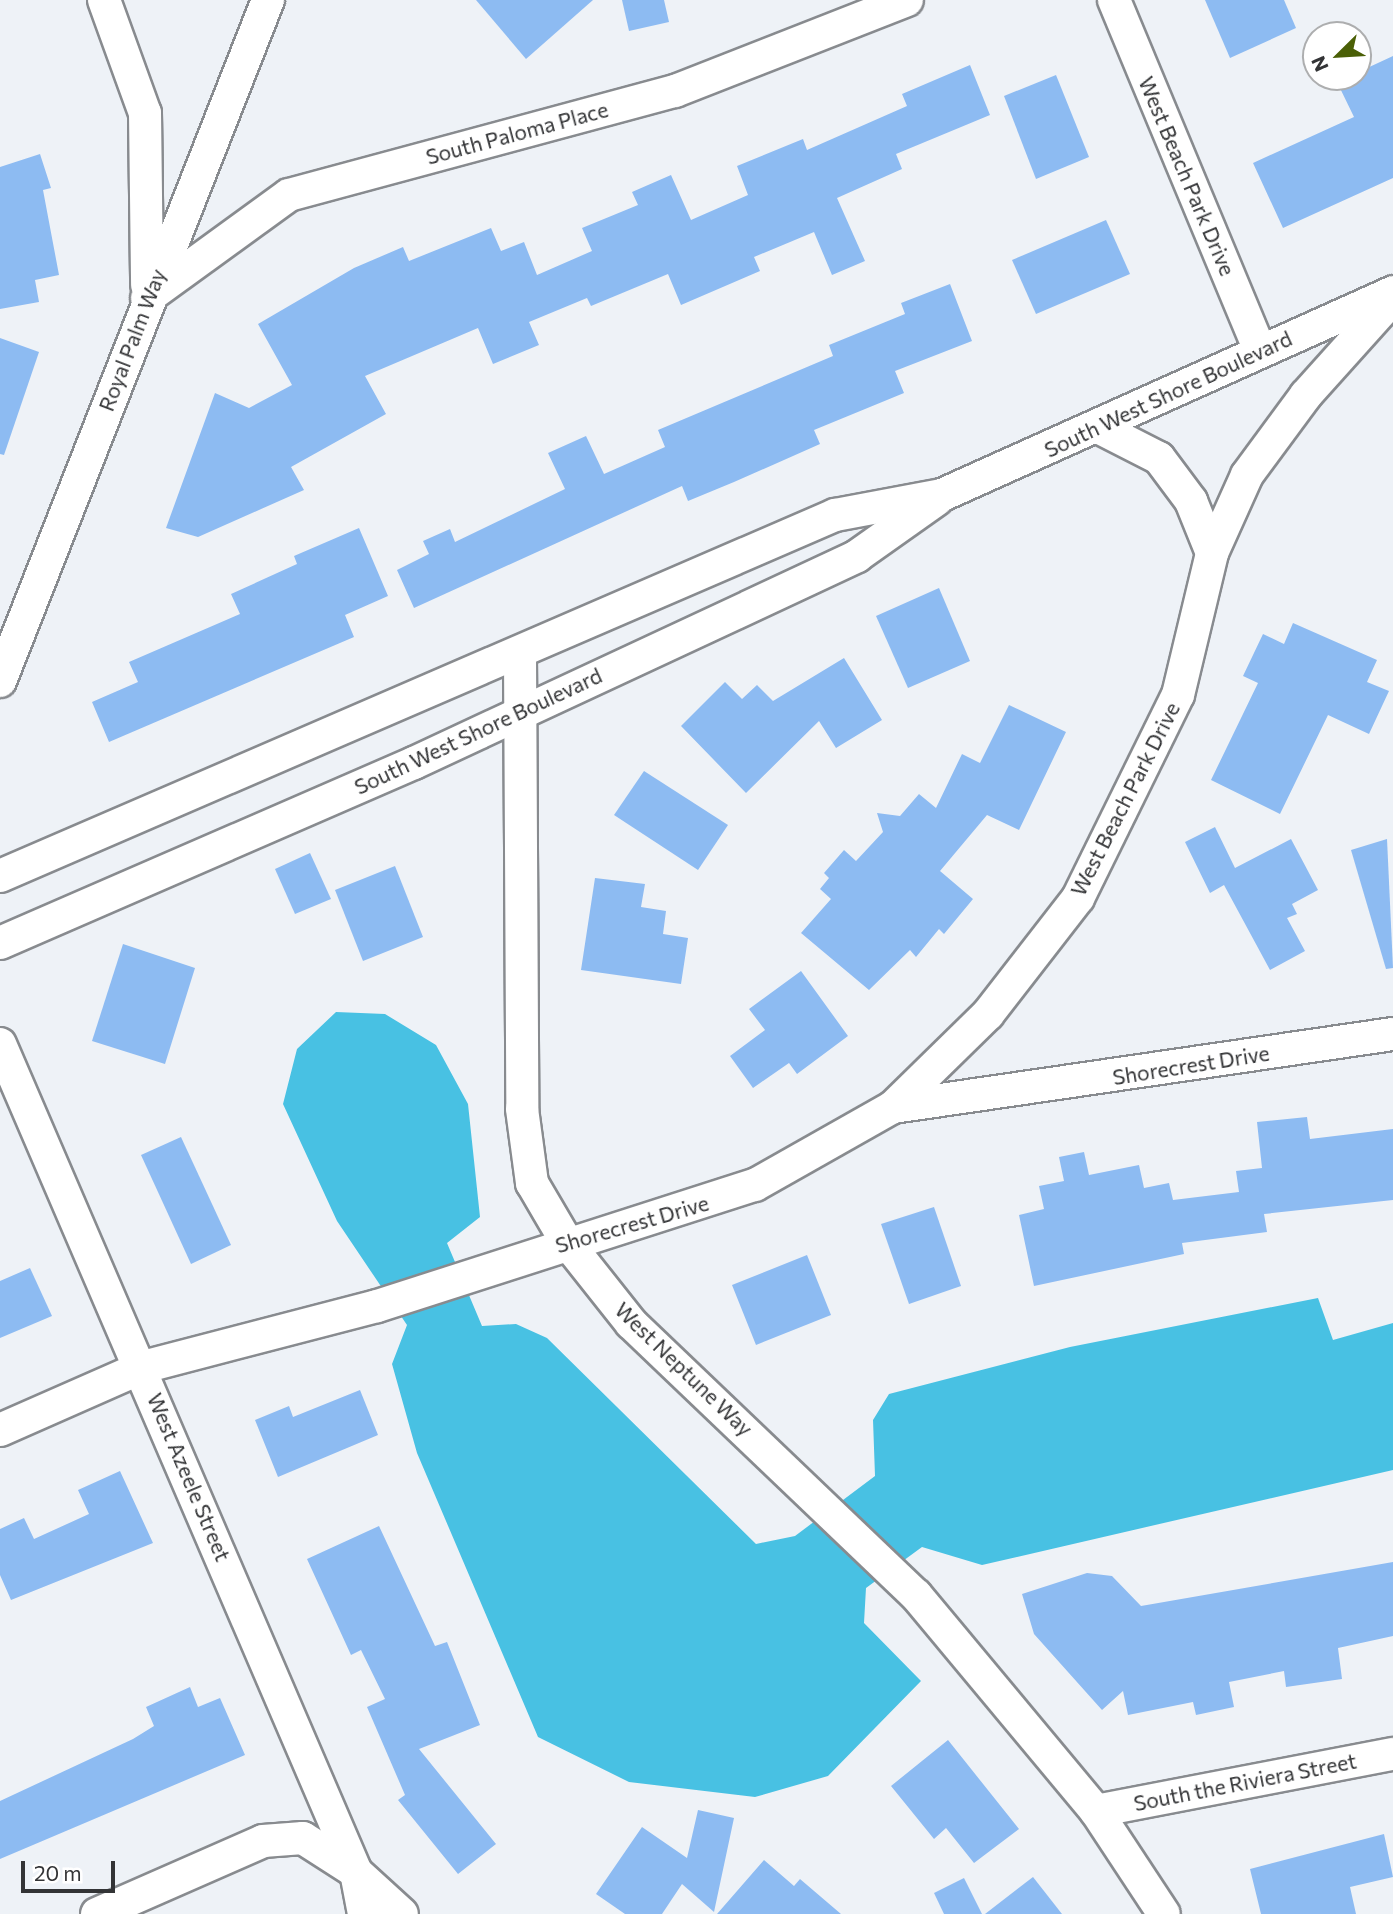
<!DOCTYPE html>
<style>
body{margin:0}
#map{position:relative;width:1393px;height:1914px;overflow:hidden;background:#eef2f7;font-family:Commissioner,sans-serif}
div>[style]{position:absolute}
.water>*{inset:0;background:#48c1e3}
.building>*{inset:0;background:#8dbbf2}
.roads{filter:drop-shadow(2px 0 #888b8f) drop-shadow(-2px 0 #888b8f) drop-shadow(0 2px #888b8f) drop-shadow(0 -2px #888b8f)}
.minor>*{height:32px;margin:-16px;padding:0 16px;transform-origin:16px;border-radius:16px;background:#fff}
span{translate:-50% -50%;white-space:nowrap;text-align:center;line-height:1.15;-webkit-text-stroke:5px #fff;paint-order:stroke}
.street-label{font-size:21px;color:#333436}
.north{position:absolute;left:1302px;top:21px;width:70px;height:70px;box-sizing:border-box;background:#fff;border:2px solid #adaeaf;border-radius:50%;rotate:246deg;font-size:19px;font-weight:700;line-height:28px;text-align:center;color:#333436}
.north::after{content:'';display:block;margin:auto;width:24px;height:32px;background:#4a5f06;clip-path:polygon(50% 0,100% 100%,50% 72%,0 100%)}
.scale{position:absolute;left:21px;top:1861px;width:94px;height:32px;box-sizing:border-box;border:4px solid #333436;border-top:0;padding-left:9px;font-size:21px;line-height:24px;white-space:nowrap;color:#333436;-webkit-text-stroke:5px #fff;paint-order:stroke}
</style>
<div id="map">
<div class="water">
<div style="clip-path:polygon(336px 1012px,385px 1014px,436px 1045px,468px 1104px,480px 1217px,447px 1243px,482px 1326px,516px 1324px,547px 1338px,756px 1544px,795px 1536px,875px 1476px,873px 1420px,889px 1394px,1070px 1347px,1318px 1298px,1333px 1340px,1393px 1323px,1393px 1470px,982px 1565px,922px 1547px,866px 1588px,864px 1623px,921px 1681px,828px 1776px,755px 1797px,629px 1782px,538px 1737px,417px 1453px,392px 1364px,407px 1325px,337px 1221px,283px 1104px,297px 1049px)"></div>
</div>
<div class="building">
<div style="clip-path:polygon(476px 0,593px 0,526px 59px)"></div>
<div style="clip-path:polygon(622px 0,664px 0,669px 22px,629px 31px)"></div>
<div style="clip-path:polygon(1205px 0,1284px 0,1296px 28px,1230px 58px)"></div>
<div style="clip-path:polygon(1393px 56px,1393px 178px,1283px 228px,1253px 163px,1354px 117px,1337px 82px)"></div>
<div style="clip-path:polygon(970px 65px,990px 115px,896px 154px,902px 169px,837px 198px,865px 261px,832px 275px,814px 232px,754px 257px,760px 271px,681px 305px,668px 274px,591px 306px,587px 298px,529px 322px,539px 345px,493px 364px,478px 328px,365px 376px,386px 414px,291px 467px,304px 490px,198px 537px,166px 528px,215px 393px,249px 408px,292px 385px,258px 324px,354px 268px,403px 247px,409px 261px,491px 228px,501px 251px,524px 242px,537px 275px,592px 251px,582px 228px,638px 205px,632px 192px,671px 175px,691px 220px,748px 195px,737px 166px,803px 139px,807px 150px,907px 106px,902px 94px)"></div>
<div style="clip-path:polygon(1056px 75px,1089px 157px,1036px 179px,1004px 96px)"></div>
<div style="clip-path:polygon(40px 154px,51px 188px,43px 190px,59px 275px,35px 280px,39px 302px,0 309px,0 167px)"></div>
<div style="clip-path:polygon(1106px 220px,1130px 274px,1036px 314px,1012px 260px)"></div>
<div style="clip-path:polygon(950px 284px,972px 341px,895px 371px,904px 393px,814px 430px,820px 444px,734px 482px,688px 501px,682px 486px,414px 608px,397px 570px,429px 554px,423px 541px,450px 529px,455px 542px,565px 489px,548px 453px,586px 436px,604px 474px,665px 447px,658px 430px,833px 356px,829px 345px,905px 314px,901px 303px)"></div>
<div style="clip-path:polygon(0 338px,39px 352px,4px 455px,0 454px)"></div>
<div style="clip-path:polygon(359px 528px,388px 596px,345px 615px,354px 637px,109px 742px,92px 702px,138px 682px,129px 662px,240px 614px,231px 594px,297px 564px,294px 556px)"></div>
<div style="clip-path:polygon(939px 588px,970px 661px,908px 688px,876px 616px)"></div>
<div style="clip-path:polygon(1293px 623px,1377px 660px,1367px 682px,1389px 691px,1369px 734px,1328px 715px,1280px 814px,1211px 780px,1258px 683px,1243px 676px,1263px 634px,1284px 644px)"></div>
<div style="clip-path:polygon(844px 658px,882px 720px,836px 748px,819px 721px,746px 793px,681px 726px,725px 682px,742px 699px,757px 685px,773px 701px)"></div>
<div style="clip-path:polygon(1009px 705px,1066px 732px,1019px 830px,987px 815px,940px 871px,973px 899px,944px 934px,939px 929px,916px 957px,910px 950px,869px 990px,801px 933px,831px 899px,820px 889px,829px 878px,824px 873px,844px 850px,856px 861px,883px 832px,877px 813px,900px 816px,919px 794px,936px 808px,962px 754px,980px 763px)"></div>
<div style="clip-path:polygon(644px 771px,728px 825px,698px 870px,614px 815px)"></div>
<div style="clip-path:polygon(1215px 827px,1235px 868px,1291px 839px,1318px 890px,1292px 904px,1297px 914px,1287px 918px,1305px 951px,1270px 970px,1224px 885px,1210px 893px,1185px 842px)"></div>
<div style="clip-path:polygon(1387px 839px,1393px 968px,1386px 969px,1351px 850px)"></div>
<div style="clip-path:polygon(310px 853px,331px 899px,295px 914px,275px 869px)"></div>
<div style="clip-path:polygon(395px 866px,423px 937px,363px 961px,335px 890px)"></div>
<div style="clip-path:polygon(595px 878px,645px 884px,641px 907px,666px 911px,663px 934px,688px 938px,681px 984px,581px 970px)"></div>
<div style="clip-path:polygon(123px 944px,195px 968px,165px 1064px,92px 1041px)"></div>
<div style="clip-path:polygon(801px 971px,848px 1036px,797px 1074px,789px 1063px,753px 1088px,730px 1056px,765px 1030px,749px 1009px)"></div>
<div style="clip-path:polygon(1307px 1117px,1310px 1139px,1393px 1129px,1393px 1200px,1264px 1214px,1267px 1232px,1182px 1243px,1184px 1254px,1034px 1286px,1019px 1215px,1044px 1209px,1039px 1186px,1064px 1181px,1059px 1157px,1084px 1152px,1089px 1175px,1139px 1165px,1144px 1188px,1169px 1183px,1173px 1200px,1239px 1192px,1236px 1171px,1262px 1168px,1257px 1122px)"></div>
<div style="clip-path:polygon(181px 1137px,231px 1245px,191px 1264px,141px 1155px)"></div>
<div style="clip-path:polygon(934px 1207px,961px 1286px,909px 1304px,881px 1224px)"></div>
<div style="clip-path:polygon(807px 1255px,831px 1315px,756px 1345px,732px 1285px)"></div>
<div style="clip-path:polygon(30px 1268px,52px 1316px,0 1338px,0 1281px)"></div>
<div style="clip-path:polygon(360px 1390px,378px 1435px,278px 1477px,255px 1420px,289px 1406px,293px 1417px)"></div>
<div style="clip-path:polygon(120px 1471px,153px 1543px,11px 1600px,0 1575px,0 1529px,24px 1518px,34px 1539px,89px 1514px,78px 1490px)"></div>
<div style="clip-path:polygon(379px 1526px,435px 1646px,447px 1642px,480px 1725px,419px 1749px,496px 1844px,458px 1874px,398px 1800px,405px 1795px,367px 1707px,385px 1699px,361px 1650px,351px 1655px,307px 1559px)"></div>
<div style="clip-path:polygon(1393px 1562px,1393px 1636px,1338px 1648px,1342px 1679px,1286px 1687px,1284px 1671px,1229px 1682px,1234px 1707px,1196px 1715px,1193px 1702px,1128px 1715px,1123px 1691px,1102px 1710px,1034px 1634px,1022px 1594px,1087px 1573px,1112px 1576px,1141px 1606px)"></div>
<div style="clip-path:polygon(190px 1687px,198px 1707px,220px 1698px,245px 1755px,0 1859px,0 1801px,133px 1739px,154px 1726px,146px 1707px)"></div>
<div style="clip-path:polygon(948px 1740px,1019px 1829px,974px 1863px,946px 1828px,934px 1839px,891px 1786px)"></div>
<div style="clip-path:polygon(698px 1810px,734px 1818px,714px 1912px,682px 1884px,662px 1914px,625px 1914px,596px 1894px,642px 1827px,687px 1858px)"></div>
<div style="clip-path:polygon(1384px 1834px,1393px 1877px,1350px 1887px,1356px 1914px,1261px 1914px,1250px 1869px)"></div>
<div style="clip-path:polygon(764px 1860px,794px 1886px,800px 1879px,841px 1914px,717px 1914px)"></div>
<div style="clip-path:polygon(1033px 1877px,1062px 1914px,985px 1914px)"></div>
<div style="clip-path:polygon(964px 1878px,982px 1914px,944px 1914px,934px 1893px)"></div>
</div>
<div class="roads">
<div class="minor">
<div style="left:104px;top:0;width:120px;rotate:70.1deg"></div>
<div style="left:145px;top:113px;width:172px;rotate:89.3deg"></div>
<div style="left:1114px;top:0;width:380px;rotate:67.4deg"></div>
<div style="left:147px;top:298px;width:175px;rotate:-36deg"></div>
<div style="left:289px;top:195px;width:400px;rotate:-15.1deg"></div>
<div style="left:675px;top:91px;width:249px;rotate:-21.4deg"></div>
<div style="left:1100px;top:428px;width:66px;rotate:27deg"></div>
<div style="left:1159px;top:458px;width:54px;rotate:53.3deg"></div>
<div style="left:1191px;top:501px;width:56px;rotate:68deg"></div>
<div style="left:520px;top:656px;width:453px;rotate:89.7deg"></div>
<div style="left:522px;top:1109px;width:75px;rotate:82.3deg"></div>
<div style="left:532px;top:1183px;width:67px;rotate:59.6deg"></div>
<div style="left:566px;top:1241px;width:105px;rotate:51.6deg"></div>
<div style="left:631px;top:1323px;width:394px;rotate:43.7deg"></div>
<div style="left:916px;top:1595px;width:281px;rotate:50.2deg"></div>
<div style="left:1096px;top:1811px;width:123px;rotate:56.6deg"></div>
<div style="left:0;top:681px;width:732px;rotate:-68.52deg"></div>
<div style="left:0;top:876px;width:910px;rotate:-23.38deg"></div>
<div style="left:835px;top:515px;width:109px;rotate:-10.6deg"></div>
<div style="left:942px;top:495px;width:495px;rotate:-24.2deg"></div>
<div style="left:0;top:943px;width:451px;rotate:-23.5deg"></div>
<div style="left:414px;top:763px;width:489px;rotate:-25deg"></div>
<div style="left:857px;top:556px;width:97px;rotate:-35.3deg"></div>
<div style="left:0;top:1044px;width:901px;rotate:66.73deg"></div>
<div style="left:356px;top:1872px;width:43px;rotate:79.2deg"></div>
<div style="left:893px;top:1107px;width:133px;rotate:-44.4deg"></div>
<div style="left:988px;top:1014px;width:147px;rotate:-52.2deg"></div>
<div style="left:1078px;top:898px;width:226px;rotate:-63.8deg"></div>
<div style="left:1178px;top:695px;width:146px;rotate:-76.5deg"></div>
<div style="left:1212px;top:553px;width:85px;rotate:-65.8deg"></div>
<div style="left:1247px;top:475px;width:99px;rotate:-53.6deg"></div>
<div style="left:1306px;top:395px;width:130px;rotate:-48.1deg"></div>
<div style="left:0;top:1430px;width:156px;rotate:-23.8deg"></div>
<div style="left:143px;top:1367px;width:242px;rotate:-14.6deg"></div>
<div style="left:377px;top:1306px;width:397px;rotate:-17.8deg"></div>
<div style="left:755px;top:1185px;width:159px;rotate:-29.5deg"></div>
<div style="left:893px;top:1107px;width:505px;rotate:-8.31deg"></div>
<div style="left:1096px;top:1811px;width:302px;rotate:-10.9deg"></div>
<div style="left:97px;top:1914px;width:181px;rotate:-23.7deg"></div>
<div style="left:263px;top:1841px;width:40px;rotate:-4.3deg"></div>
<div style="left:303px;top:1838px;width:63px;rotate:32.7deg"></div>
<div style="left:356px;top:1872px;width:62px;rotate:42.4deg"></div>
</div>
</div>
<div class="street-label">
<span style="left:517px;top:133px;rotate:-15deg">South Paloma Place</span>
<span style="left:1187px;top:176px;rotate:67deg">West Beach Park Drive</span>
<span style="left:132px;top:340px;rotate:-69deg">Royal Palm Way</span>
<span style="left:1168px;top:394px;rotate:-25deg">South West Shore Boulevard</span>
<span style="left:478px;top:731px;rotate:-25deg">South West Shore Boulevard</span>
<span style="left:1125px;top:799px;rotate:-63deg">West Beach Park Drive</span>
<span style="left:1191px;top:1065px;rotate:-9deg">Shorecrest Drive</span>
<span style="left:632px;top:1224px;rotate:-16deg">Shorecrest Drive</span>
<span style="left:684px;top:1369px;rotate:44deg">West Neptune Way</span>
<span style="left:189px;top:1477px;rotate:67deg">West Azeele Street</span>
<span style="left:1245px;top:1782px;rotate:-11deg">South the Riviera Street</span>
</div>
<div class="north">N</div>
<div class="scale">20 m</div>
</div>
